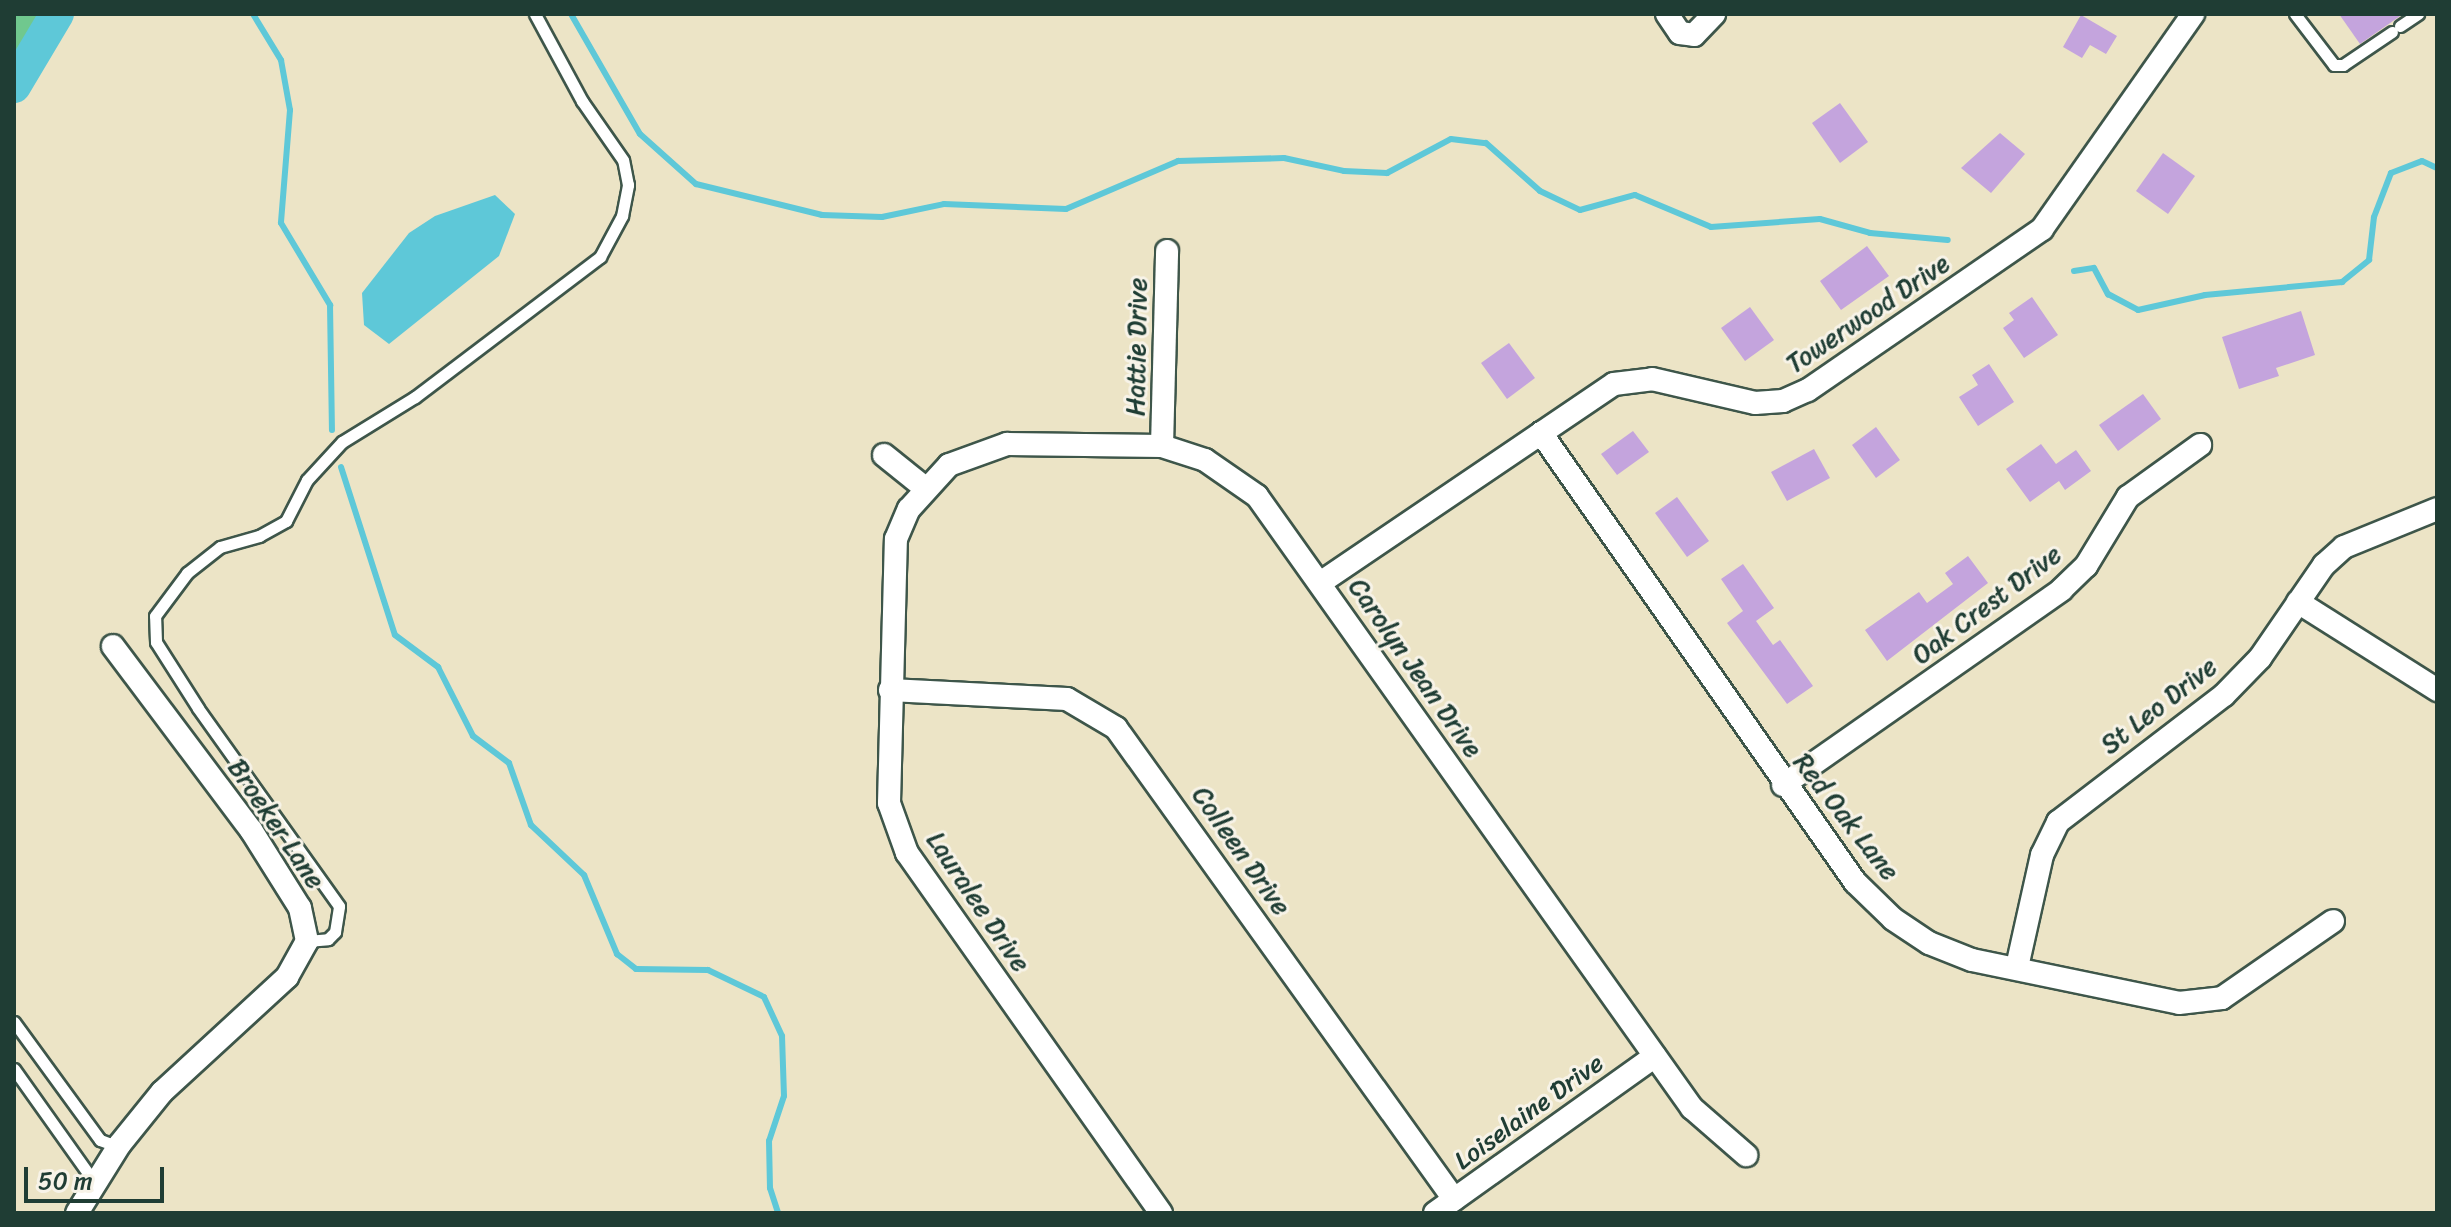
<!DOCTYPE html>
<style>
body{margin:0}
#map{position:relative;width:2451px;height:1227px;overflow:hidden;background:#ece4c6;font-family:Sriracha,sans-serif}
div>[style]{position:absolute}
.green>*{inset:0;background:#70c88e}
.water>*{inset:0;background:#5ec8d8}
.stream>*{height:6px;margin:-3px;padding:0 3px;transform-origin:3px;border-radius:3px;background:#5ec8d8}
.river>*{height:34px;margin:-17px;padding:0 17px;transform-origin:17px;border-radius:17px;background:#5ec8d8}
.building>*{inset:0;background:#c4a4dd}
.roads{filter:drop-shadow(2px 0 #3e564a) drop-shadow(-2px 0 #3e564a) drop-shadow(0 2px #3e564a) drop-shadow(0 -2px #3e564a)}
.lane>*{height:11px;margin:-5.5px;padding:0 5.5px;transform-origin:5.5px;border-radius:5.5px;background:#fff}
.street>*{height:22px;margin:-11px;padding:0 11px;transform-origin:11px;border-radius:11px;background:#fff}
span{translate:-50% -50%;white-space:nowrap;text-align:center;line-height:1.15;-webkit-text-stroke:6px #f7f3e8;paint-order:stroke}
.street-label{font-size:26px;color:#1f3d34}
.frame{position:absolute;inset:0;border:16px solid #1f3d34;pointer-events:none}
.scale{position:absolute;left:24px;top:1167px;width:140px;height:36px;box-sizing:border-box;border:4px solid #1f3d34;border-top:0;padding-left:10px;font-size:24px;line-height:28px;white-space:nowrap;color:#1f3d34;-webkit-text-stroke:6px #f7f3e8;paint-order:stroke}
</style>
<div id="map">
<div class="green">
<div style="clip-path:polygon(14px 14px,54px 14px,14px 59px)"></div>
</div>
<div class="water">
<div style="clip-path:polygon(495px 195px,515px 214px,499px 256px,389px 344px,364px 325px,362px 293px,409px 233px,435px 216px)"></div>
</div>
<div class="stream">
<div style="left:253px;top:14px;width:54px;rotate:58.7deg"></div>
<div style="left:281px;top:60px;width:51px;rotate:79.8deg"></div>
<div style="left:290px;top:110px;width:113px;rotate:94.6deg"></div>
<div style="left:281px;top:223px;width:96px;rotate:59.1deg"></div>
<div style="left:330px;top:305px;width:125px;rotate:89.1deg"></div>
<div style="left:571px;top:14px;width:138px;rotate:60.1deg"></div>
<div style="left:640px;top:134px;width:75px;rotate:41.8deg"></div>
<div style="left:696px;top:184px;width:130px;rotate:13.8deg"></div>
<div style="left:822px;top:215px;width:60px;rotate:1.9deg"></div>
<div style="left:882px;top:217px;width:63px;rotate:-11.8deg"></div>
<div style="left:944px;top:204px;width:122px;rotate:2.3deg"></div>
<div style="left:1066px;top:209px;width:122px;rotate:-23.2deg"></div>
<div style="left:1178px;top:161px;width:106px;rotate:-1.6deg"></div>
<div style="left:1284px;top:158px;width:61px;rotate:12.2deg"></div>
<div style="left:1344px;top:171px;width:43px;rotate:2.7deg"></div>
<div style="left:1387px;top:173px;width:72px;rotate:-28deg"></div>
<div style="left:1451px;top:139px;width:35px;rotate:7deg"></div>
<div style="left:1486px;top:143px;width:72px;rotate:41.6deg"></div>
<div style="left:1540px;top:191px;width:44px;rotate:25.4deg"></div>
<div style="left:1580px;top:210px;width:57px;rotate:-15.3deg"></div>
<div style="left:1635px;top:195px;width:82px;rotate:22.8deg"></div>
<div style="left:1711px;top:227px;width:109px;rotate:-4.2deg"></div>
<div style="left:1820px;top:219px;width:52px;rotate:15.6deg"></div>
<div style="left:1870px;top:233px;width:78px;rotate:5.1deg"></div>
<div style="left:2074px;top:271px;width:20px;rotate:-9deg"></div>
<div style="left:2094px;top:268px;width:30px;rotate:62deg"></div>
<div style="left:2108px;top:294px;width:34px;rotate:28deg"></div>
<div style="left:2138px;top:310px;width:69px;rotate:-12.6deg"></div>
<div style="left:2205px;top:295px;width:138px;rotate:-5.4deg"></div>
<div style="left:2342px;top:282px;width:35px;rotate:-39deg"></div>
<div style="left:2369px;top:260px;width:43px;rotate:-83.4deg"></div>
<div style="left:2374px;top:217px;width:47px;rotate:-68.9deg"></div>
<div style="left:2391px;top:173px;width:33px;rotate:-21deg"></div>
<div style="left:2422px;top:161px;width:17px;rotate:25deg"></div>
<div style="left:341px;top:467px;width:176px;rotate:72.2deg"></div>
<div style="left:395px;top:635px;width:54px;rotate:36.7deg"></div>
<div style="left:438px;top:667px;width:77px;rotate:63.1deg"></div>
<div style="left:473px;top:736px;width:45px;rotate:36.9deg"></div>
<div style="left:509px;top:763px;width:66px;rotate:70.5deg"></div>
<div style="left:531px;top:825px;width:73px;rotate:43.3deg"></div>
<div style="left:584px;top:875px;width:86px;rotate:67.3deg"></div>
<div style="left:617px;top:954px;width:24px;rotate:38deg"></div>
<div style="left:636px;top:969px;width:72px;rotate:0.8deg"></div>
<div style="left:708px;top:970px;width:62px;rotate:25.7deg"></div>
<div style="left:764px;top:997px;width:43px;rotate:65.2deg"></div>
<div style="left:782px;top:1036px;width:60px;rotate:88.1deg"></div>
<div style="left:784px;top:1096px;width:47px;rotate:108.4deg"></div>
<div style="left:769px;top:1141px;width:47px;rotate:88.8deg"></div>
<div style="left:770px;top:1188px;width:26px;rotate:72deg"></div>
</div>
<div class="river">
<div style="left:14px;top:86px;width:84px;rotate:-59.2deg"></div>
</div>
<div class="building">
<div style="clip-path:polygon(2339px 14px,2403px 14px,2360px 44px)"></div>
<div style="clip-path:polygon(2081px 15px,2117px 36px,2106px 54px,2090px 45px,2082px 58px,2063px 47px)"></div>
<div style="clip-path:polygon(1840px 103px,1868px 142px,1840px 163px,1812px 123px)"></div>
<div style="clip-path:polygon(2000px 133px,2025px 154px,1991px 193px,1961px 168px)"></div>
<div style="clip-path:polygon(2163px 153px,2195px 176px,2168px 214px,2136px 191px)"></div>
<div style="clip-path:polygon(1867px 246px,1889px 276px,1841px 310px,1820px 281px)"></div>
<div style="clip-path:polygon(2032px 297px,2058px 335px,2024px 358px,2003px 328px,2014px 320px,2009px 313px)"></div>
<div style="clip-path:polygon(1750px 307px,1774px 340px,1745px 361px,1721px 328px)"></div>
<div style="clip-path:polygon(2301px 311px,2315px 355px,2276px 368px,2279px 376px,2239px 389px,2222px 337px)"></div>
<div style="clip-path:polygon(1509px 343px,1535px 378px,1507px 399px,1481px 363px)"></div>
<div style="clip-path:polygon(1989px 364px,2014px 402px,1978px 426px,1959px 397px,1978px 385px,1972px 375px)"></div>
<div style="clip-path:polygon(2143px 394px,2161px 419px,2118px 451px,2099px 425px)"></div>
<div style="clip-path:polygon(1876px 427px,1900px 460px,1876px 478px,1852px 445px)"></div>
<div style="clip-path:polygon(1633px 431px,1649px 452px,1617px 475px,1601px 454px)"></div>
<div style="clip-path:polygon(2041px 444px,2056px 464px,2076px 450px,2091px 471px,2065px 490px,2059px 481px,2030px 502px,2006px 469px)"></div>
<div style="clip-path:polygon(1814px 449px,1830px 478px,1787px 501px,1771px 472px)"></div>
<div style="clip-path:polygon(1677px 497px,1709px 541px,1687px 557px,1655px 513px)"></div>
<div style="clip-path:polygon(1968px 556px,1988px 583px,1887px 661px,1865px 630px,1919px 592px,1927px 603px,1953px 584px,1945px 573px)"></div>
<div style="clip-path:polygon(1743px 564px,1774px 608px,1756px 621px,1773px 645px,1780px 640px,1813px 686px,1787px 704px,1727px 623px,1743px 611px,1721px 579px)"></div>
</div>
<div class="roads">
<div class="lane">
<div style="left:2295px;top:14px;width:64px;rotate:52.6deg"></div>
<div style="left:2334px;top:65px;width:9px"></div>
<div style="left:2343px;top:65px;width:59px;rotate:-34deg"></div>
<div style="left:2400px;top:26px;width:22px;rotate:-34deg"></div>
<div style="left:307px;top:941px;width:21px;rotate:-5deg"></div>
<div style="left:328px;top:939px;width:10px;rotate:-45deg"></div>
<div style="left:335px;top:932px;width:26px;rotate:-81deg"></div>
<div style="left:339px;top:906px;width:243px;rotate:-125.5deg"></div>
<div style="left:198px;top:708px;width:78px;rotate:-122.5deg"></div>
<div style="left:156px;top:642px;width:26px;rotate:-92deg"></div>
<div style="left:155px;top:616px;width:54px;rotate:-53.3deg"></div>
<div style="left:187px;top:573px;width:42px;rotate:-38.2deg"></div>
<div style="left:220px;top:547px;width:41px;rotate:-15.8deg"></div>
<div style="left:259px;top:536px;width:31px;rotate:-29deg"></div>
<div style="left:286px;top:521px;width:46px;rotate:-62.9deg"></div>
<div style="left:307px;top:480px;width:52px;rotate:-47.4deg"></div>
<div style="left:342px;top:442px;width:86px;rotate:-31.7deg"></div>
<div style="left:415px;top:397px;width:232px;rotate:-37.1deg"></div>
<div style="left:600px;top:257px;width:47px;rotate:-61.8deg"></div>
<div style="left:622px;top:216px;width:32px;rotate:-79deg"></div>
<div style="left:628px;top:185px;width:25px;rotate:-101deg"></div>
<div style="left:623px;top:160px;width:72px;rotate:-124.8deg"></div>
<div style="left:582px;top:101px;width:99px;rotate:-118.4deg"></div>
<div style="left:14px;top:1022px;width:146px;rotate:53.9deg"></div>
<div style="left:100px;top:1140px;width:20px;rotate:20deg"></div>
<div style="left:14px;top:1069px;width:143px;rotate:54.6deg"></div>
</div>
<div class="street">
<div style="left:1667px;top:14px;width:23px;rotate:56deg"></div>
<div style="left:1680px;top:33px;width:14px;rotate:8deg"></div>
<div style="left:1694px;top:35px;width:29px;rotate:-46deg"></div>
<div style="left:1541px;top:433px;width:548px;rotate:55.03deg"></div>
<div style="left:1855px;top:882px;width:53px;rotate:44.2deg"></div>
<div style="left:1893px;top:919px;width:43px;rotate:33.7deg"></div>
<div style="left:1929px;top:943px;width:46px;rotate:21.6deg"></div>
<div style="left:1972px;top:960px;width:211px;rotate:11.7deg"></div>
<div style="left:2179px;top:1003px;width:43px;rotate:-6.6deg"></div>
<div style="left:2222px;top:998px;width:135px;rotate:-34.7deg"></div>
<div style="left:1162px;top:446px;width:195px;rotate:-88.5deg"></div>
<div style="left:884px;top:455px;width:53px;rotate:38.8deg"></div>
<div style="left:1320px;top:583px;width:355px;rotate:-34.1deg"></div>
<div style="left:1614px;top:384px;width:38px;rotate:-7deg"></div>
<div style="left:1652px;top:379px;width:106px;rotate:13.1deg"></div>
<div style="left:1755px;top:403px;width:28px;rotate:-4deg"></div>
<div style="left:1783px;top:401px;width:27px;rotate:-24deg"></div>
<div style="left:1808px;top:390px;width:284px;rotate:-34.5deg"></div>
<div style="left:2042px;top:229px;width:263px;rotate:-54.9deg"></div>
<div style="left:2298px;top:602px;width:165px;rotate:32.3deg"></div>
<div style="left:890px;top:690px;width:177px;rotate:2.9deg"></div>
<div style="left:1067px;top:699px;width:57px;rotate:30.6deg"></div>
<div style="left:1116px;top:728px;width:580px;rotate:54.34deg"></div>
<div style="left:1783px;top:785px;width:340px;rotate:-35deg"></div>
<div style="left:2061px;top:590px;width:35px;rotate:-44deg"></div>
<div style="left:2086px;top:566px;width:81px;rotate:-58.7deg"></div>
<div style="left:2128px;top:497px;width:89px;rotate:-35.8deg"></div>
<div style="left:2017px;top:967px;width:115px;rotate:-77.4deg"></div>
<div style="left:2042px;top:855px;width:37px;rotate:-64deg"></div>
<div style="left:2058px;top:822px;width:209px;rotate:-37.4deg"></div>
<div style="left:2224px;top:695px;width:52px;rotate:-45.8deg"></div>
<div style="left:2260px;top:658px;width:113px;rotate:-55.5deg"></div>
<div style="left:2324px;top:565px;width:27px;rotate:-42deg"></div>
<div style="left:2344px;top:547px;width:100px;rotate:-22.2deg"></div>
<div style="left:77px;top:1213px;width:81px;rotate:-58.1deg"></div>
<div style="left:120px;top:1144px;width:67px;rotate:-51.1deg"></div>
<div style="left:162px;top:1092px;width:170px;rotate:-42.6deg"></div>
<div style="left:287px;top:977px;width:41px;rotate:-60.9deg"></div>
<div style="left:307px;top:941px;width:34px;rotate:-102deg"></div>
<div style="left:300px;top:908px;width:92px;rotate:-122.1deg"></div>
<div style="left:251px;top:830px;width:230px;rotate:-126.9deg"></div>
<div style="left:1161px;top:1213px;width:441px;rotate:-125.2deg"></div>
<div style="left:907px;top:853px;width:53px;rotate:-109.8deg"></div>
<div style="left:889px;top:803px;width:264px;rotate:-88.5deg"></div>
<div style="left:896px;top:539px;width:33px;rotate:-67deg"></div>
<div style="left:909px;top:509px;width:59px;rotate:-47.7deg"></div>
<div style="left:949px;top:465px;width:62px;rotate:-19.9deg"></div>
<div style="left:1007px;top:444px;width:155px;rotate:0.7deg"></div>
<div style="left:1162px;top:446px;width:45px;rotate:18deg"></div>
<div style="left:1205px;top:460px;width:63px;rotate:34.7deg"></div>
<div style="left:1257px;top:496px;width:751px;rotate:54.6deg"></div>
<div style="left:1692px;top:1108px;width:72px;rotate:41deg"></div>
<div style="left:1435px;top:1213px;width:270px;rotate:-35.5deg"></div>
</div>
</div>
<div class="street-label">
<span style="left:1868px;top:314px;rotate:-34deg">Towerwood Drive</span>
<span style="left:1137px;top:347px;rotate:-89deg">Hattie Drive</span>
<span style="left:1987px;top:605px;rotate:-37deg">Oak Crest Drive</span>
<span style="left:1415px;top:668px;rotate:55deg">Carolyn Jean Drive</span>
<span style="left:2159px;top:706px;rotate:-38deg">St Leo Drive</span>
<span style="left:1846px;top:817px;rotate:52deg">Red Oak Lane</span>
<span style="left:276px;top:824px;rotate:56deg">Broeker Lane</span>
<span style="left:1241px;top:851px;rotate:55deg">Colleen Drive</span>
<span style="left:978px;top:902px;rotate:56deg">Lauralee Drive</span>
<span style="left:1529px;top:1112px;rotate:-36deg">Loiselaine Drive</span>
</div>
<div class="frame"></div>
<div class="scale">50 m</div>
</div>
